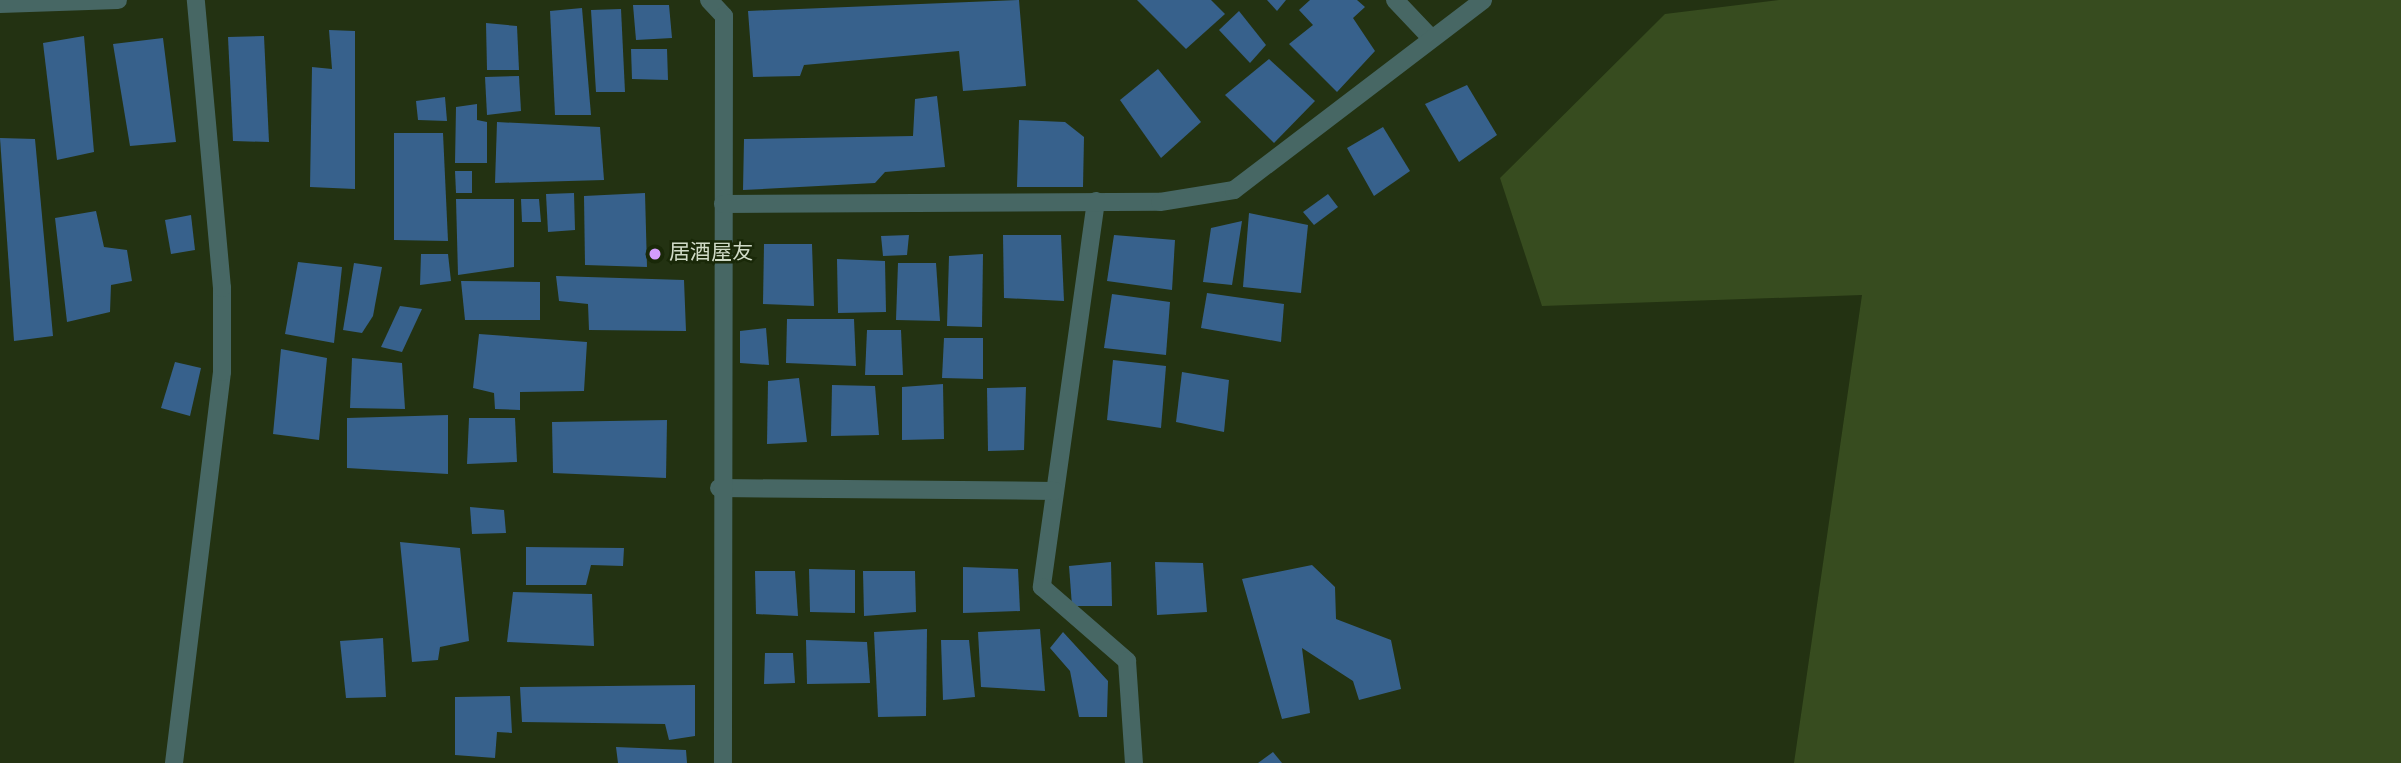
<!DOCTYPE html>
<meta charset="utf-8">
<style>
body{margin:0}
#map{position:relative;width:2401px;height:763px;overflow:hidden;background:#233212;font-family:Overpass,"Noto Sans JP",sans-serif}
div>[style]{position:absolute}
.green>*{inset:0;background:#374c1f}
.building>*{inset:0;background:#37618c}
.minor>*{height:18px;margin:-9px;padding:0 9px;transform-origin:9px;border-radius:9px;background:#476764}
.tertiary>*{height:18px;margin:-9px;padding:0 9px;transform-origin:9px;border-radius:9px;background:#476764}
.dots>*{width:19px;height:19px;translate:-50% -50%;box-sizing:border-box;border:4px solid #192808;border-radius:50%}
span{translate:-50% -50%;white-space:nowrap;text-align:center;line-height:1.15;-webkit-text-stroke:5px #192808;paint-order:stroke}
.poi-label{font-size:21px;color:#d0dac7}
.left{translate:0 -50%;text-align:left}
</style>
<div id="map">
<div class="green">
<div style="clip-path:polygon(1779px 0,2401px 0,2401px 763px,1794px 763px,1862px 295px,1542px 306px,1500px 178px,1665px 14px)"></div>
</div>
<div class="building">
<div style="clip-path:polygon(1019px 0,1026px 86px,963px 91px,959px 51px,804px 65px,800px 76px,753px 77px,748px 11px)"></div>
<div style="clip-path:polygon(1137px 0,1211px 0,1225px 14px,1186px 49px)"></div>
<div style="clip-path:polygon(1267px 0,1286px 0,1277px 11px)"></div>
<div style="clip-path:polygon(1310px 0,1357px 0,1365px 7px,1353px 18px,1375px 51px,1337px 92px,1289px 44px,1313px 25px,1299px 10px)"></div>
<div style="clip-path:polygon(633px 5px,669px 5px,672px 38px,636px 40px)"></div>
<div style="clip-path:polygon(582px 8px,591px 115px,555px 115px,550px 11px)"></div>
<div style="clip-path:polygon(621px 9px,625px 92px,596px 92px,591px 10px)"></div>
<div style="clip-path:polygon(1239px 11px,1266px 45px,1250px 63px,1219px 30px)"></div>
<div style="clip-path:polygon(486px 23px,517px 26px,519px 70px,487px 70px)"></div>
<div style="clip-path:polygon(329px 30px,355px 31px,355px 189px,310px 187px,312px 67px,332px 69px)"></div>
<div style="clip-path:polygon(84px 36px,94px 152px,57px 160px,43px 43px)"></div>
<div style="clip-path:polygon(264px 36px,269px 142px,233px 141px,228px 37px)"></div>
<div style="clip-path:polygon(163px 38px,176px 142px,130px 146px,113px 44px)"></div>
<div style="clip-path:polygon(631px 49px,667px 49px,668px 80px,632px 79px)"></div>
<div style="clip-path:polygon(1269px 59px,1315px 101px,1274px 143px,1225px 95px)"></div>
<div style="clip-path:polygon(1158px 69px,1201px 122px,1161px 158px,1120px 100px)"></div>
<div style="clip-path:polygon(519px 76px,521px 111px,487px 115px,485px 77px)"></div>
<div style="clip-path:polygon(1467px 85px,1497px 135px,1459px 162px,1425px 104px)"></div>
<div style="clip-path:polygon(937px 96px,945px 167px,885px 172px,875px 183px,743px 190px,744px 139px,913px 136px,915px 99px)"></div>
<div style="clip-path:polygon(445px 97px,447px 121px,418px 120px,416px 101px)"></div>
<div style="clip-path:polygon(477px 104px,477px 120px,487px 122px,487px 163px,455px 163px,456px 107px)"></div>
<div style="clip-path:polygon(1019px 120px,1065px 122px,1084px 137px,1083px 187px,1017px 187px)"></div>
<div style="clip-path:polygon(497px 122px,600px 127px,604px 180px,495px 183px)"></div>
<div style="clip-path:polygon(1383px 127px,1410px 171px,1374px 196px,1347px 148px)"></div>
<div style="clip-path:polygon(394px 133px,443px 133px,448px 241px,394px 240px)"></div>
<div style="clip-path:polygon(0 138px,35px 139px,53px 336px,14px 341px)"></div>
<div style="clip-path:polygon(455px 171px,472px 171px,472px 193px,456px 193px)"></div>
<div style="clip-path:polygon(574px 193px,575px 230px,548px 232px,546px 194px)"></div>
<div style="clip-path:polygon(645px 193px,647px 267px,585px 265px,584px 196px)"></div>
<div style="clip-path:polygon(1328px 194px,1338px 207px,1314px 225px,1303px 212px)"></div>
<div style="clip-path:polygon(456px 199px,514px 199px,514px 267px,458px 275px)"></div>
<div style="clip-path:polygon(521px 199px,539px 199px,541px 222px,522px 222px)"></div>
<div style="clip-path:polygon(96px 211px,104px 247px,127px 250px,132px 281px,111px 285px,110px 312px,67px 322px,55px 218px)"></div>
<div style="clip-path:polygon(1249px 213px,1308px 225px,1301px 293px,1243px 287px)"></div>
<div style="clip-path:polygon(191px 215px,195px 250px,171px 254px,165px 220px)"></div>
<div style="clip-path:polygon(1242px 221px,1232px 285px,1203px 282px,1211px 228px)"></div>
<div style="clip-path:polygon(909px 235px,907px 255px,883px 256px,881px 236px)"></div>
<div style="clip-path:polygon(1003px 235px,1061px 235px,1064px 301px,1004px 298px)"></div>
<div style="clip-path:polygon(1114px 235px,1175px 240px,1172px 290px,1107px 281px)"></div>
<div style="clip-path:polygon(764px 244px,812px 244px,814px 306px,763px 304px)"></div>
<div style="clip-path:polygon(421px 254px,448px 254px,451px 281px,420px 285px)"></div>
<div style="clip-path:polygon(983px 254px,982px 327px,947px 326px,949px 256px)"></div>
<div style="clip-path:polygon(837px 259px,885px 261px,886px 312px,838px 313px)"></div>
<div style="clip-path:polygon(298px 262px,342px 267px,334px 343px,285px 334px)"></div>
<div style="clip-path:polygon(354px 263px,382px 267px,373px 316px,362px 333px,343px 330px)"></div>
<div style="clip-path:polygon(898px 263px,936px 263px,940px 321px,896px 320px)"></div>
<div style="clip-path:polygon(556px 276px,684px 280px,686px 331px,589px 330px,588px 304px,559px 301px)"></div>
<div style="clip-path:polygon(461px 281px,540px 282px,540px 320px,465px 320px)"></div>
<div style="clip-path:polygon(1207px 293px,1284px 304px,1281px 342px,1201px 328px)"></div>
<div style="clip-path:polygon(1112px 294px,1170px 302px,1166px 355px,1104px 348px)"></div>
<div style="clip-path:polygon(400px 306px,422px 309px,402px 352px,381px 347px)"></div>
<div style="clip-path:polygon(787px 319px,854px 319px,856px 366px,786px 363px)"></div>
<div style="clip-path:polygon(766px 328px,769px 365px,740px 363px,740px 331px)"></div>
<div style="clip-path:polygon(867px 330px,901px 330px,903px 375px,865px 375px)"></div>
<div style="clip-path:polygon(479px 334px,587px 342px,584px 391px,520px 392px,520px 410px,495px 409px,494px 393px,473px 388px)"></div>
<div style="clip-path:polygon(944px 338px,983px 338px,983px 379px,942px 378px)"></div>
<div style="clip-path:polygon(281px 349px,327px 358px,319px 440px,273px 434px)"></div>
<div style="clip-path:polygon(352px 358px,402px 363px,405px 409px,350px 408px)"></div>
<div style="clip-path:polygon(1113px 360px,1166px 366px,1161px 428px,1107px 420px)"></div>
<div style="clip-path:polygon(175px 362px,201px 368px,190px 416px,161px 408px)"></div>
<div style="clip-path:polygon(1182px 372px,1229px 380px,1224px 432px,1176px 422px)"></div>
<div style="clip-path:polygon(799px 378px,807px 442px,767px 444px,768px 381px)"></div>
<div style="clip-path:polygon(943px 384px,944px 439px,902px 440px,902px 387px)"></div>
<div style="clip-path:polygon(832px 385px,875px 386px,879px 435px,831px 436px)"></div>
<div style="clip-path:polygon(1026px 387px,1024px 450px,988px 451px,987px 388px)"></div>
<div style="clip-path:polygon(448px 415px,448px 474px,347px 468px,347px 418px)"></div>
<div style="clip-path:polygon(469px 418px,515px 418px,517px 462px,467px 464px)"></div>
<div style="clip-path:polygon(667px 420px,666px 478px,553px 473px,552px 422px)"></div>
<div style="clip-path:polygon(470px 507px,504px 510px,506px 533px,472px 534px)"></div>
<div style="clip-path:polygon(400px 542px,460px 548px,469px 641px,440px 647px,438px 660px,412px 662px)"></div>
<div style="clip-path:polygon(526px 547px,624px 548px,623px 566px,591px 565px,586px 585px,526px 585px)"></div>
<div style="clip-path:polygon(1111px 562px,1112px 606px,1072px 606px,1069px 566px)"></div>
<div style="clip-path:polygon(1155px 562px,1203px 563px,1207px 612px,1157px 615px)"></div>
<div style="clip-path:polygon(1312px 565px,1335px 587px,1336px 619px,1391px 640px,1401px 689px,1359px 700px,1353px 681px,1302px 648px,1310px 713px,1282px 719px,1242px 579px)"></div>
<div style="clip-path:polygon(963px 567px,1018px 569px,1020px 611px,963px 613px)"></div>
<div style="clip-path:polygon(809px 569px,855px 570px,855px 613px,810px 612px)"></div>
<div style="clip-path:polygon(755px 571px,795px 571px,798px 616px,756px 614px)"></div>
<div style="clip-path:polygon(863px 571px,915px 571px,916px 612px,864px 616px)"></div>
<div style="clip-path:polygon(513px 592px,592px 594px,594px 646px,507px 642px)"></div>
<div style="clip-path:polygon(927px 629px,926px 716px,878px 717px,874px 632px)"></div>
<div style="clip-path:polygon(1040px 629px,1045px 691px,981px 687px,978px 632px)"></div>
<div style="clip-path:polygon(1063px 632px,1108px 681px,1107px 717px,1079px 717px,1070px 671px,1050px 648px)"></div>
<div style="clip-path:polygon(383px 638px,386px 697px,346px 698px,340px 641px)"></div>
<div style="clip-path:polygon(806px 640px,867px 642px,870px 683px,807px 684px)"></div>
<div style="clip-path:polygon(941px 640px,969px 640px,975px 697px,943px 700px)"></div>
<div style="clip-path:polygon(765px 653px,793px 653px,795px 683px,764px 684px)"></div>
<div style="clip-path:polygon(695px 685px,695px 736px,669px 740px,665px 724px,522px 722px,520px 687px)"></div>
<div style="clip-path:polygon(510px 696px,512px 733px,497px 732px,495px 758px,455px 755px,455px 697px)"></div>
<div style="clip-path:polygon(616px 747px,686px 750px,687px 763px,618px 763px)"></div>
<div style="clip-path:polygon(1273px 752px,1282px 763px,1258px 763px)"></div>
</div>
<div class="minor">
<div style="left:1395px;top:0;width:51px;rotate:46.6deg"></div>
<div style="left:0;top:4px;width:118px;rotate:-1.9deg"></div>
<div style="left:1096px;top:201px;width:390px;rotate:98deg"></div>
<div style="left:1042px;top:587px;width:113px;rotate:41deg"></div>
<div style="left:1127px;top:661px;width:102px;rotate:86.1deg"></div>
<div style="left:719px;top:488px;width:336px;rotate:0.5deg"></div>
<div style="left:174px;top:763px;width:394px;rotate:-83deg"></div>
<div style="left:222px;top:372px;width:84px;rotate:-90deg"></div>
<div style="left:222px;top:288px;width:289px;rotate:-95.2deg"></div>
</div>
<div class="tertiary">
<div style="left:709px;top:0;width:22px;rotate:47deg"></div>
<div style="left:724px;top:16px;width:747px;rotate:90.08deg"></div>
<div style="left:723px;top:204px;width:437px;rotate:-0.3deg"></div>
<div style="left:1160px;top:202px;width:75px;rotate:-9.2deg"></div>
<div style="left:1234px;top:190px;width:313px;rotate:-37.3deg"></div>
</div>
<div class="dots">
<div style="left:655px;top:254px;background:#d39cfc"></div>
</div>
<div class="poi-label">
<span class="left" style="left:669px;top:254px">居酒屋友</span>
</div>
</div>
